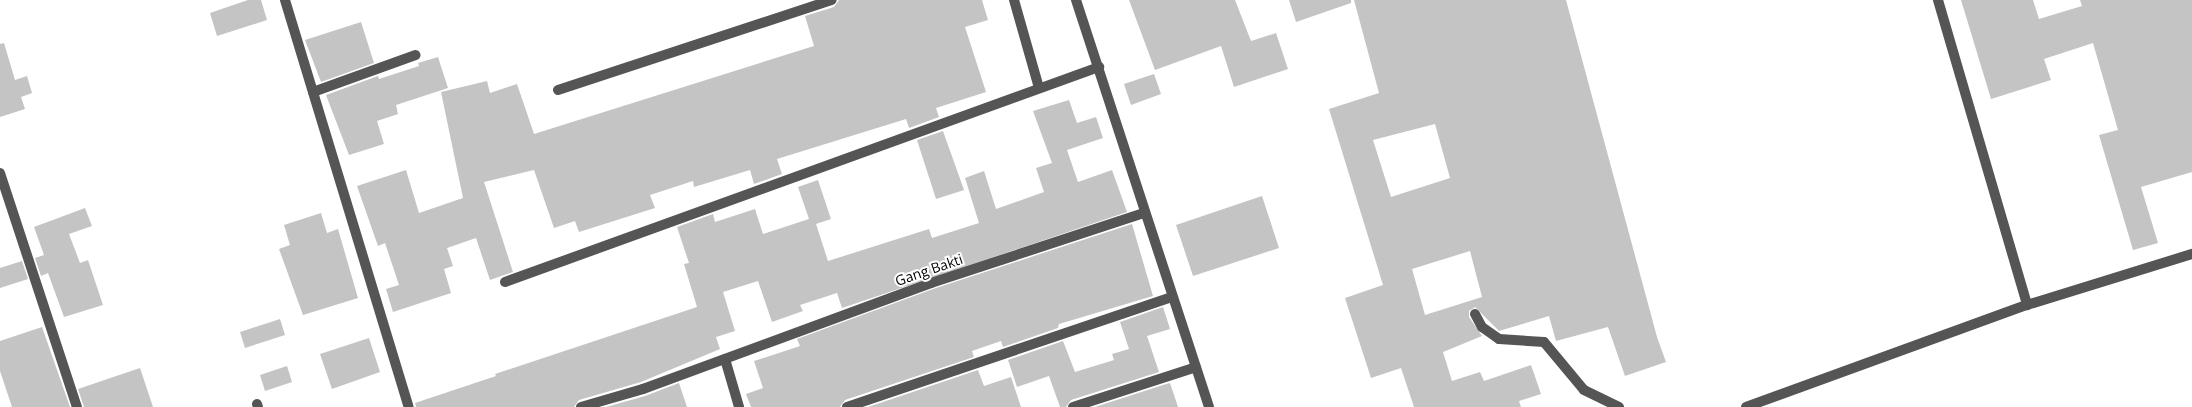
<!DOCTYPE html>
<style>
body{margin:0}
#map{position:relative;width:2192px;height:407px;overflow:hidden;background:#fff;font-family:"Open Sans",sans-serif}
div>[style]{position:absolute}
.building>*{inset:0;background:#c4c4c4}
.lane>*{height:10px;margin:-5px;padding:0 5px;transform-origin:5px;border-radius:5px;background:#555}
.street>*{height:10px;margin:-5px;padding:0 5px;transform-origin:5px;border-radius:5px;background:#555}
span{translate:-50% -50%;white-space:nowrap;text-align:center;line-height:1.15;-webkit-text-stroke:4px #fff;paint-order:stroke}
.street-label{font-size:14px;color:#000}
</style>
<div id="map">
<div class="building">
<div style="clip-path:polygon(248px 0,261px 0,267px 20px,217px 36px,210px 13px)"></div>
<div style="clip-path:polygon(839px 0,982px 0,988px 20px,965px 27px,986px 92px,936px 108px,939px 117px,909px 128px,906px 119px,777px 159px,782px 174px,754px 184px,750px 170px,694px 187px,693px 181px,650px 195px,655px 208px,579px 232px,575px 221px,554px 228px,534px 170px,484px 182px,513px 272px,490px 280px,476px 238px,447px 248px,453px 266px,444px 269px,451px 293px,393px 312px,386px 289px,399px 285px,385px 243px,378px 246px,357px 186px,406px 170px,419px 213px,463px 198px,441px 92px,487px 81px,490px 93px,517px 84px,534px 134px,814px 46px,805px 16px,834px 7px)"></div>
<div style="clip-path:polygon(1129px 0,1235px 0,1251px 41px,1276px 33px,1288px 69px,1234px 87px,1221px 46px,1155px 70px)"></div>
<div style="clip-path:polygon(1289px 0,1351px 0,1351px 3px,1296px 22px)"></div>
<div style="clip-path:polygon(evenodd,1354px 0,1566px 0,1657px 337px,1666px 362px,1625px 376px,1608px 327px,1556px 341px,1549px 316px,1499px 331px,1475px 307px,1469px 311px,1469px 317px,1482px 336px,1443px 352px,1452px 381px,1480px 372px,1484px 381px,1531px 365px,1541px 394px,1519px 401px,1521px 407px,1414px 407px,1401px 368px,1371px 378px,1345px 298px,1383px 285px,1329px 109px,1379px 93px,1354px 0,1435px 124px,1450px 178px,1391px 197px,1373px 140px,1435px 124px,1354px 0,1470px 251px,1482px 297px,1425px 315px,1412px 269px,1470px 251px)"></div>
<div style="clip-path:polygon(1961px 0,2033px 0,2039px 19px,2082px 6px,2080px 0,2192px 0,2192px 172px,2141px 187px,2158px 243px,2133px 250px,2099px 135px,2118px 130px,2093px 43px,2044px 59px,2051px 80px,1991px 99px)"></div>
<div style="clip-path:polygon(361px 22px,374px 63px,321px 82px,305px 40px)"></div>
<div style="clip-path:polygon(4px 43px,15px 80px,27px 76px,32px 93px,21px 97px,25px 109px,0 117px,0 44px)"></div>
<div style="clip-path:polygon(438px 57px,448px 88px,396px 105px,398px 114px,377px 121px,384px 144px,349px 155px,326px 95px,378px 76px,379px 79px,419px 66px,418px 63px)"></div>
<div style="clip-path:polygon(1154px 74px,1161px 94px,1131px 105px,1124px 84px)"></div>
<div style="clip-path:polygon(1069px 100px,1077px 123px,1096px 117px,1103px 138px,1067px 150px,1078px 182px,1112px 170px,1127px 212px,842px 308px,837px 293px,800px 305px,803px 311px,772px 322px,758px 281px,723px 292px,735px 331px,716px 337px,720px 349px,641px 382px,579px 400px,574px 407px,416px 407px,415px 403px,496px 376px,495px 374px,697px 307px,684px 264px,689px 263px,677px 227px,713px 214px,715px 222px,755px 209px,763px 234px,809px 219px,798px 187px,818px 180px,831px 219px,816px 224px,828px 261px,929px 229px,932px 238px,979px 223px,965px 178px,984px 171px,996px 209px,1044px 192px,1036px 168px,1052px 163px,1033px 111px)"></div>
<div style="clip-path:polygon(943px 131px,964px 190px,936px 199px,917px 140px)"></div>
<div style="clip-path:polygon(1262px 196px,1279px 248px,1193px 276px,1176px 225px)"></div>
<div style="clip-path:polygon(85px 208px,92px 226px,69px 234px,80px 263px,88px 260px,103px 305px,64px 317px,48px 273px,41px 276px,35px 258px,44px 255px,34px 227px)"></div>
<div style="clip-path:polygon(321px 213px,327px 233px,338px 229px,358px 298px,303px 315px,279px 249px,290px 245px,284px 225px)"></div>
<div style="clip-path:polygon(1132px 224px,1153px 296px,1059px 324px,1058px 328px,1003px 347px,1001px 341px,972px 351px,974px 357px,845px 400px,840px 407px,751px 407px,746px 394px,763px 388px,754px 361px,800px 346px,797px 339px,933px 289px)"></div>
<div style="clip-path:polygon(22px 261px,28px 279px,0 288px,0 268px)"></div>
<div style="clip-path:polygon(1163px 307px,1170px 329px,1147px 336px,1159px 372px,1071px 400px,1066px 407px,1060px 407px,1049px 376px,1017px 387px,1008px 360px,1063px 341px,1075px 372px,1114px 360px,1112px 354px,1129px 349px,1120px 322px)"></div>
<div style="clip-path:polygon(280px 319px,285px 335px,245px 348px,240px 332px)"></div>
<div style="clip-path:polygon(42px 327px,70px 407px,12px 407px,0 371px,0 341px)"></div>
<div style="clip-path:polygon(369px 338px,380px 372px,332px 389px,320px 354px)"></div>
<div style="clip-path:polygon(287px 366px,292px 382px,265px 391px,260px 375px)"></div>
<div style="clip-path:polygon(140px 368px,153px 407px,84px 407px,78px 389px)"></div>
<div style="clip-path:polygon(978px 370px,984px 386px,1011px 377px,1021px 407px,868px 407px)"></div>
<div style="clip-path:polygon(679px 383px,687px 407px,606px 407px,645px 396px)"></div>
<div style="clip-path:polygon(1170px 383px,1178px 407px,1095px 407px,1163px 385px)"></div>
</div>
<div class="lane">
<div style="left:1014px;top:0;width:91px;rotate:74.1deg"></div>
<div style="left:558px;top:90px;width:288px;rotate:-18.2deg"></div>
<div style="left:313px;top:92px;width:109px;rotate:-19.8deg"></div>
<div style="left:505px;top:282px;width:632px;rotate:-19.9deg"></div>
<div style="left:1475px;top:314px;width:15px;rotate:62deg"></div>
<div style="left:1482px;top:327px;width:21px;rotate:35deg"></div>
<div style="left:1499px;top:339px;width:45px;rotate:3.8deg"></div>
<div style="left:1544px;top:342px;width:62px;rotate:50.2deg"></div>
<div style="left:1584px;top:390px;width:39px;rotate:26deg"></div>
</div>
<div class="street">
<div style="left:285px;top:0;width:425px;rotate:73.1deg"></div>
<div style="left:1076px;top:0;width:428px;rotate:71.9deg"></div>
<div style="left:1938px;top:0;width:318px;rotate:73.7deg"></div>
<div style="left:0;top:173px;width:246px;rotate:71.8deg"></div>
<div style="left:725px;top:359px;width:50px;rotate:73.7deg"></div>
<div style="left:257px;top:404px;width:3px;rotate:72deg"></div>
<div style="left:581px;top:407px;width:65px;rotate:-16.2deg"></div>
<div style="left:643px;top:389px;width:307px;rotate:-20.2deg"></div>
<div style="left:931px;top:283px;width:224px;rotate:-18.2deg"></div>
<div style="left:847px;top:407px;width:343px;rotate:-18.7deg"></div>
<div style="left:1073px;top:407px;width:129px;rotate:-18deg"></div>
<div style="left:1746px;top:407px;width:299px;rotate:-20deg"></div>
<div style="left:2027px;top:305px;width:173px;rotate:-17.2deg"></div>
</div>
<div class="street-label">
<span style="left:929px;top:270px;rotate:-19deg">Gang Bakti</span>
</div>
</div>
